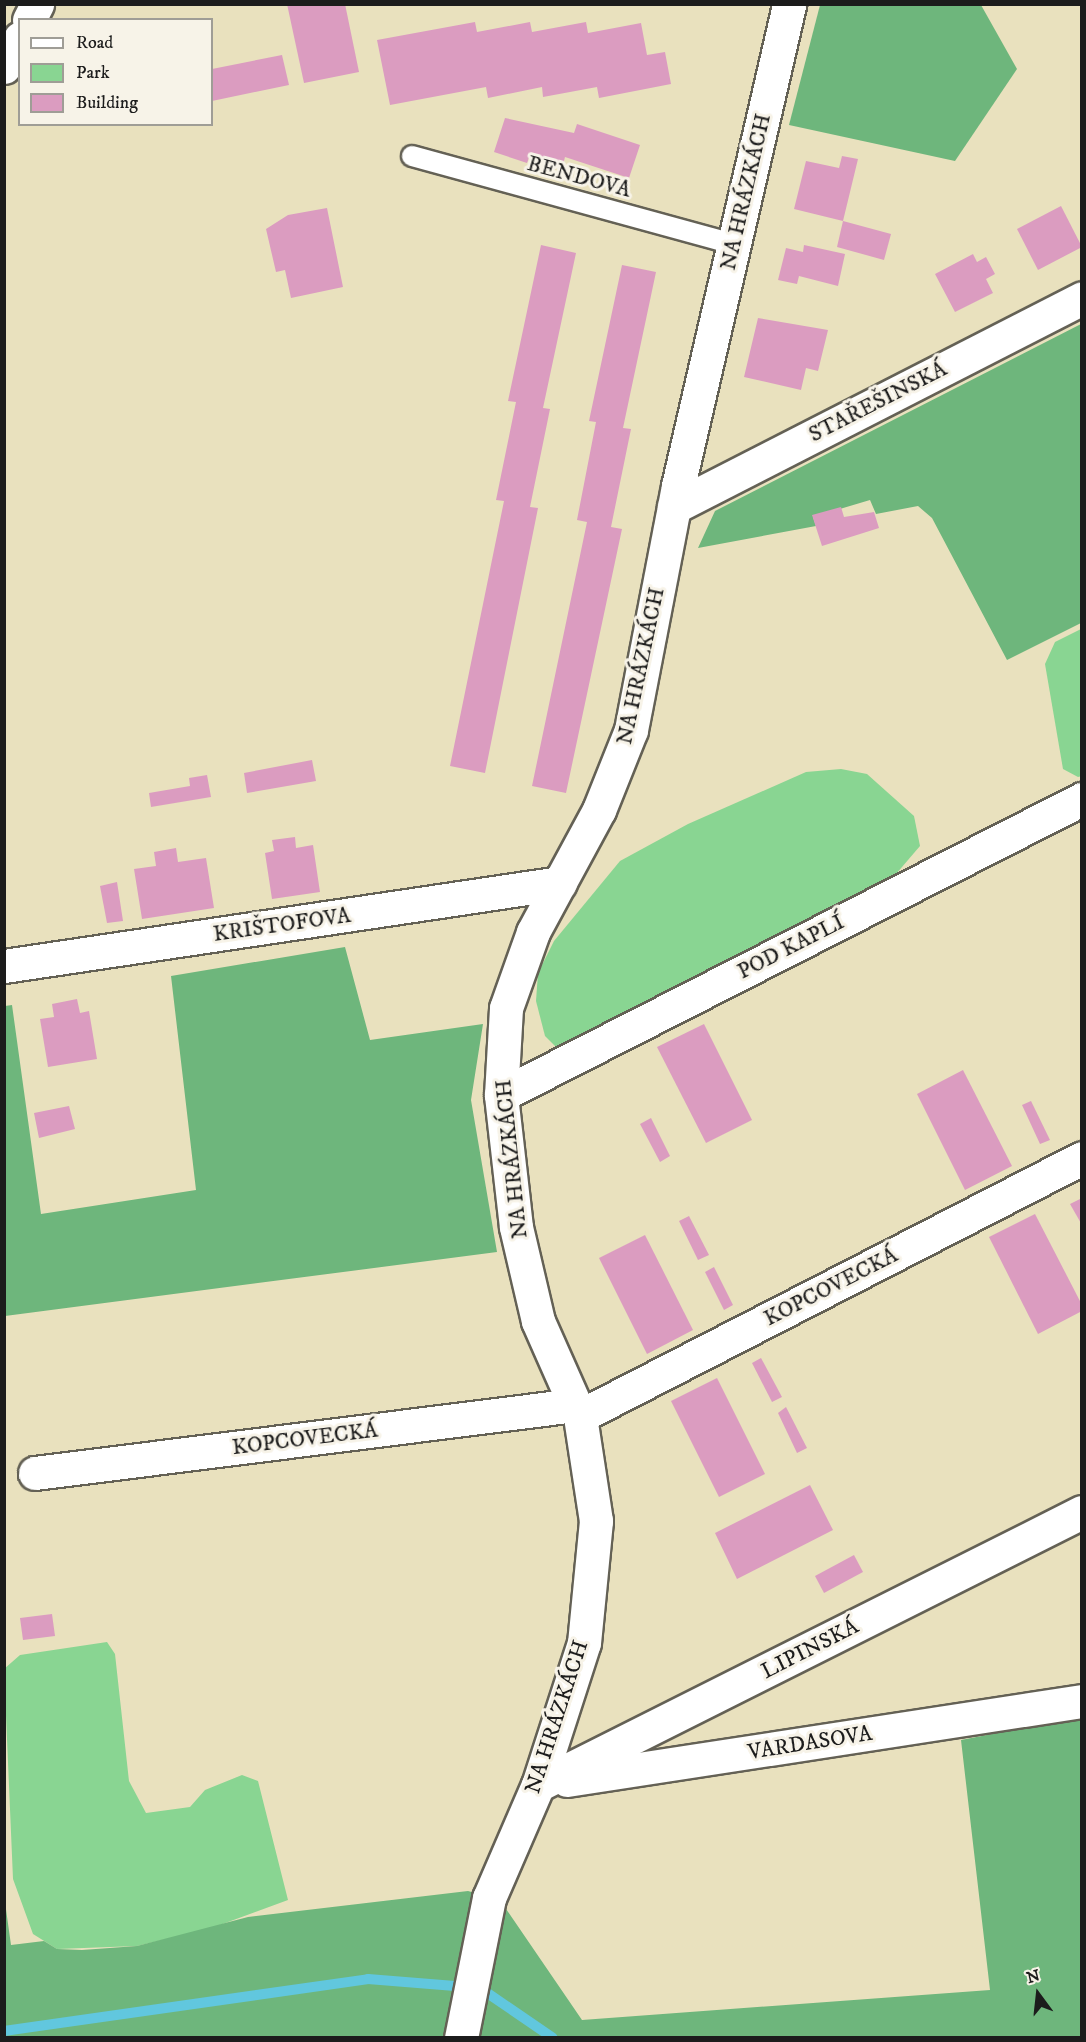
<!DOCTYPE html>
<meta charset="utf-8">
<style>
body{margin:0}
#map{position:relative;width:1086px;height:2042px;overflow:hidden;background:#e9e1be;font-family:"IM FELL DW Pica",serif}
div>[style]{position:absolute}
.green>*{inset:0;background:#89d592}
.forest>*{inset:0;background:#6eb67c}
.stream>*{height:10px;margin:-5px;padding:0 5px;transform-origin:5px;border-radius:5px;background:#61c7de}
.building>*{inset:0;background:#db9cc0}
.roads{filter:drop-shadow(2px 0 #646155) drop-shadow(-2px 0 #646155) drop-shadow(0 2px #646155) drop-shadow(0 -2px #646155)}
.lane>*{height:20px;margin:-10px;padding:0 10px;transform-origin:10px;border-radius:10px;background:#fff}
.street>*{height:33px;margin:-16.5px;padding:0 16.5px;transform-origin:16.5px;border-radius:16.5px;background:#fff}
.primary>*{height:33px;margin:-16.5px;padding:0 16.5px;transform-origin:16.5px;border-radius:16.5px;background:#fff}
span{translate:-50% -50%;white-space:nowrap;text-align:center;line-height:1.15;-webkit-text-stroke:6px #f7f3e8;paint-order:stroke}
.street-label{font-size:22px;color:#1c1c1c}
.frame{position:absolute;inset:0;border:6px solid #1c1c1c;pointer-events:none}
.legend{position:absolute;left:18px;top:18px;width:195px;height:108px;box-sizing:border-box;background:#f7f3e8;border:2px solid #9f9d96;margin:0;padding:8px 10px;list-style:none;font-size:18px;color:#1c1c1c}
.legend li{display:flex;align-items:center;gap:12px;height:30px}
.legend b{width:30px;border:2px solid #9f9d96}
.north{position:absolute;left:1008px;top:1964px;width:60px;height:60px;-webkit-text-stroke:4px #f7f3e8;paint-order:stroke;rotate:345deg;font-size:16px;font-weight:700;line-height:24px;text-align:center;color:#1c1c1c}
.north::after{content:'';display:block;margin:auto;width:21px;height:27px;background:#1c1c1c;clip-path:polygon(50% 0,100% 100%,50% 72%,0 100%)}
</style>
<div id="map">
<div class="green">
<div style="clip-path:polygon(1081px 629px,1082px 776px,1078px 777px,1063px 769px,1045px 664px,1055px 642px)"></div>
<div style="clip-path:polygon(841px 769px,867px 774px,914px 816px,920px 846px,890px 881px,559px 1050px,545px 1036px,536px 1001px,538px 973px,554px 941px,620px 861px,688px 824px,806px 772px)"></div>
<div style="clip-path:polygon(107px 1642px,115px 1654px,129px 1781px,146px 1813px,190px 1807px,205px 1790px,242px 1775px,258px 1781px,288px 1900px,209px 1929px,137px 1946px,57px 1949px,33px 1934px,13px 1879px,4px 1669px,20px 1655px)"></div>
</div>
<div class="forest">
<div style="clip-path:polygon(820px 5px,981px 5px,1017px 69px,955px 161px,789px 125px)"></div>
<div style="clip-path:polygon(1081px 324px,1081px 623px,1007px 660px,932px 518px,918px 506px,876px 514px,870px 500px,813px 517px,816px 526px,698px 548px,715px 511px)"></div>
<div style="clip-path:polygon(345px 947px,370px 1040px,483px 1024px,471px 1100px,497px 1252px,5px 1316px,5px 1006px,12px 1005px,41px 1214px,196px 1190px,171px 976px)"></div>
<div style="clip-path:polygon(1081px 1717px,1081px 2037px,5px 2037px,4px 1895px,11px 1945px,44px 1941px,57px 1949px,82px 1950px,137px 1946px,248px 1917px,468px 1891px,500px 1900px,582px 2020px,990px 1990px,961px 1740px)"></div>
</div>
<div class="stream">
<div style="left:4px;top:2031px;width:368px;rotate:-8.1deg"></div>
<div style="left:368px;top:1979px;width:112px;rotate:4.6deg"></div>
<div style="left:480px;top:1988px;width:88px;rotate:34.4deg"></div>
</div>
<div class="building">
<div style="clip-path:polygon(287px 4px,345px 4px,359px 72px,304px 83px)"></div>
<div style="clip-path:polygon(475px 22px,477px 32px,530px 22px,532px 32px,586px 22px,588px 33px,641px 23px,647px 55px,665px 52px,671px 84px,599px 98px,597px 87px,543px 97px,542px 87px,488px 98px,486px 87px,390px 105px,377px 40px)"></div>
<div style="clip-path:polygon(282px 55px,289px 85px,212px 101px,212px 69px)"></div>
<div style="clip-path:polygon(505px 118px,574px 133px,577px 124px,640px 145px,629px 178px,565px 157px,563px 165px,530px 155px,527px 163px,494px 152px)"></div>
<div style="clip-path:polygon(842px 156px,858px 159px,843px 221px,794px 209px,806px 161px,839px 168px)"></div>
<div style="clip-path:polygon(1061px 206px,1082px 247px,1038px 270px,1017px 229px)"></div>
<div style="clip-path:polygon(327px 208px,343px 287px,291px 298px,285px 270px,276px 272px,266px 229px,288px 215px)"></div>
<div style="clip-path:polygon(843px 221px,891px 234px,884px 260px,837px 247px)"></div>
<div style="clip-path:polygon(541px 245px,576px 253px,543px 408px,550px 409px,530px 507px,538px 508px,485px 773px,450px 766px,504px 501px,496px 500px,516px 402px,508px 401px)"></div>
<div style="clip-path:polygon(804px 245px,845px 254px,838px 286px,799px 276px,797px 284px,778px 280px,786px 248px,803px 252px)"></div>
<div style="clip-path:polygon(973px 254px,977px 262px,986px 257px,995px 274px,986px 279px,993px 293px,955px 312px,935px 274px)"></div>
<div style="clip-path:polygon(622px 265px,656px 272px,623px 428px,631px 429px,611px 527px,622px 529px,566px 793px,532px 786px,587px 522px,577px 520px,596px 422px,589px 421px)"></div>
<div style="clip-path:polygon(758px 318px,828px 330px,818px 371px,806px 368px,801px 390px,744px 377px)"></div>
<div style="clip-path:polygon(841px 507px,844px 517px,874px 512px,879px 528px,822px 546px,812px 515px)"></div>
<div style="clip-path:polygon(312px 760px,316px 781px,247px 793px,244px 773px)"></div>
<div style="clip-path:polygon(207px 775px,211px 797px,151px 807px,149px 793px,190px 786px,189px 778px)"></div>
<div style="clip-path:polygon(295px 837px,296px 848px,313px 845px,320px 892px,272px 899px,265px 853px,274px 851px,272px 840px)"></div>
<div style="clip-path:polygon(176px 848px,178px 862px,206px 858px,214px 908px,142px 919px,134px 869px,156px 866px,154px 852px)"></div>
<div style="clip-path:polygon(117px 882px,123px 921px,107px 923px,100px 886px)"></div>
<div style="clip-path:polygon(77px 999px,80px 1013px,89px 1011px,97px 1059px,48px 1067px,40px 1019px,54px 1017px,52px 1004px)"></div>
<div style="clip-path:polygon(704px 1024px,752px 1120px,706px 1143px,657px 1047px)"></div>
<div style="clip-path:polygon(963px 1070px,1012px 1166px,965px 1190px,917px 1094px)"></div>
<div style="clip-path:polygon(1031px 1101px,1050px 1140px,1040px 1144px,1022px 1105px)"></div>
<div style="clip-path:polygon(69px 1106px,75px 1129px,39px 1138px,34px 1113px)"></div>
<div style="clip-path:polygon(651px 1118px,670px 1156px,660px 1162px,640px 1124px)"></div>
<div style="clip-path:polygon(1080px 1199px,1082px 1201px,1082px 1225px,1070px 1204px)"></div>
<div style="clip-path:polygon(1035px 1214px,1082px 1305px,1082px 1311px,1038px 1334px,989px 1237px)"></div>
<div style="clip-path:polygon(689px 1216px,709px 1255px,698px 1260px,679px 1221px)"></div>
<div style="clip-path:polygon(645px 1235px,693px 1330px,647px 1354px,599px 1258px)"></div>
<div style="clip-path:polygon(714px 1267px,733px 1305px,724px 1310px,705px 1272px)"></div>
<div style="clip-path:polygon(761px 1358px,782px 1397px,772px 1402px,752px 1363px)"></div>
<div style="clip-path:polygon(717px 1378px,765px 1474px,719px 1497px,671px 1401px)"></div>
<div style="clip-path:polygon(786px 1407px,807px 1448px,797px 1453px,778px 1413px)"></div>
<div style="clip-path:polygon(810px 1485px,833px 1530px,737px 1579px,715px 1533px)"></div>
<div style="clip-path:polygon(854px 1555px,863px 1572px,824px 1593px,815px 1576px)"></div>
<div style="clip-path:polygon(52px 1614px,55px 1636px,23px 1640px,20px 1618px)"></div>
</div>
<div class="roads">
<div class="lane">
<div style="left:412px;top:156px;width:334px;rotate:15.3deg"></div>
</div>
<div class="street">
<div style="left:674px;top:507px;width:458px;rotate:-27.1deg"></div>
<div style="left:4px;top:966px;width:562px;rotate:-8.49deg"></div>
<div style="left:501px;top:1095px;width:652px;rotate:-27deg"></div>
<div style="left:580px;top:1416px;width:564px;rotate:-27.2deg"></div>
<div style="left:35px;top:1473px;width:544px;rotate:-7.18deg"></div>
<div style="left:567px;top:1780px;width:521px;rotate:-8.72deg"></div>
<div style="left:538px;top:1785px;width:609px;rotate:-26.65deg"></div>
<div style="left:461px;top:2038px;width:143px;rotate:-78.7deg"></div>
<div style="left:489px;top:1898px;width:123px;rotate:-66.6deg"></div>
<div style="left:538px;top:1785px;width:149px;rotate:-72.1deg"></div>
<div style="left:584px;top:1643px;width:123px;rotate:-84.4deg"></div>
<div style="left:596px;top:1521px;width:106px;rotate:-98.7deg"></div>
<div style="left:580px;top:1416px;width:104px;rotate:-113.9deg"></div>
<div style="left:538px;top:1321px;width:97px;rotate:-103.2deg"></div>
<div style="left:516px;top:1227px;width:133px;rotate:-96.5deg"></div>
<div style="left:501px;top:1095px;width:87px;rotate:-86.7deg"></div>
<div style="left:506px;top:1008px;width:81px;rotate:-70.4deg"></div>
<div style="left:533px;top:932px;width:139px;rotate:-61.6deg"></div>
<div style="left:599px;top:810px;width:86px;rotate:-68.2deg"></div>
<div style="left:631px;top:730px;width:248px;rotate:-79.1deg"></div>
<div style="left:678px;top:486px;width:495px;rotate:-77deg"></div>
</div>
<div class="primary">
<div style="left:29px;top:20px;width:18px;rotate:-63deg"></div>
<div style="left:4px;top:67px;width:33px;rotate:-61deg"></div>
</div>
</div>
<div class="street-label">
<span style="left:579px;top:177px;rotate:15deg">BENDOVA</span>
<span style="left:746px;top:192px;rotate:-77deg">NA HRÁZKÁCH</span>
<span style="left:878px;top:402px;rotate:-27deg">STAŘEŠINSKÁ</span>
<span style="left:641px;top:666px;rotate:-78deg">NA HRÁZKÁCH</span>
<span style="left:282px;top:925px;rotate:-8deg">KRIŠTOFOVA</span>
<span style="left:791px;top:947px;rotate:-27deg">POD KAPLÍ</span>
<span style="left:512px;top:1159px;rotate:-96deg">NA HRÁZKÁCH</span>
<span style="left:831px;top:1287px;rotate:-27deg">KOPCOVECKÁ</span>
<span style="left:305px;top:1439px;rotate:-7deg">KOPCOVECKÁ</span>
<span style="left:810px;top:1649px;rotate:-27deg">LIPINSKÁ</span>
<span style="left:557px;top:1717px;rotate:-72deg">NA HRÁZKÁCH</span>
<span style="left:810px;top:1743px;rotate:-9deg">VARDASOVA</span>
</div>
<div class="frame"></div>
<ul class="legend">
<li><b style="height:8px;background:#fff"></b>Road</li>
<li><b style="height:16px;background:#89d592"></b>Park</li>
<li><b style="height:16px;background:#db9cc0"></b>Building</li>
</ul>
<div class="north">N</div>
</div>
